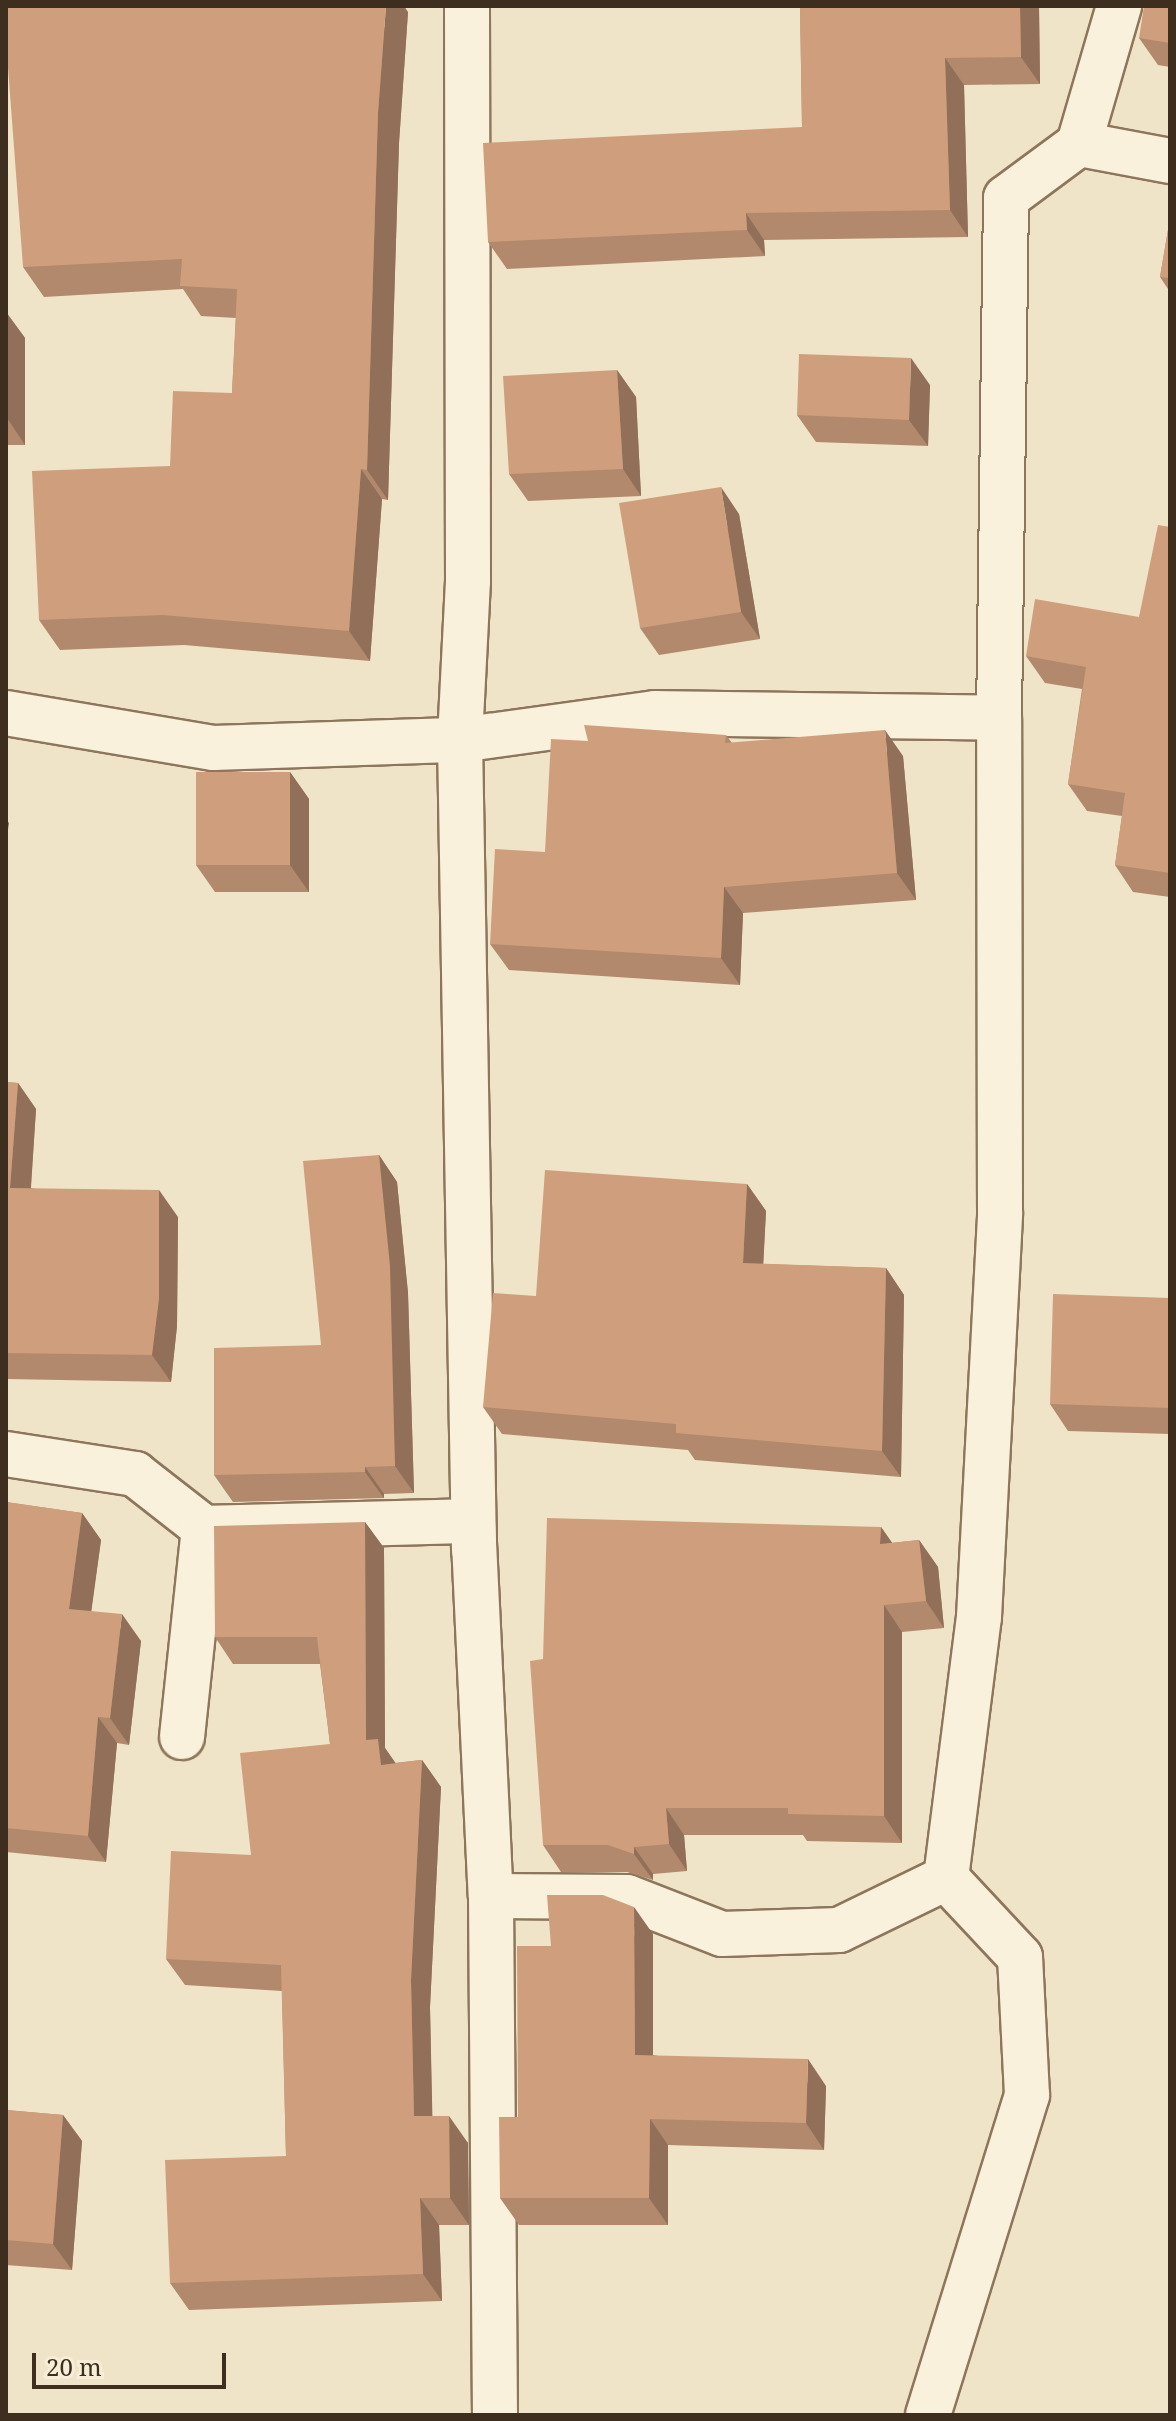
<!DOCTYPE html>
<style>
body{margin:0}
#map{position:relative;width:1176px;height:2421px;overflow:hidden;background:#f0e4c8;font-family:"Noto Serif",serif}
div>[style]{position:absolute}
.roads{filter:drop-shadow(2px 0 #8d765c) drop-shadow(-2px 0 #8d765c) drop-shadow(0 2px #8d765c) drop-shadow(0 -2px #8d765c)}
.street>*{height:44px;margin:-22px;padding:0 22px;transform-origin:22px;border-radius:22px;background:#faf1dc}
.wall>*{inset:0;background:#b2896c}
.shaded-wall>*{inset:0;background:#916f58}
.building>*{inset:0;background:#cf9f7d}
span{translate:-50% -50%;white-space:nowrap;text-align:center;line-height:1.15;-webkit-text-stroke:6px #f7eed8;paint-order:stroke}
.frame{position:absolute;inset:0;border:8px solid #3d2e20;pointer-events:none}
.scale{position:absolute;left:32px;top:2353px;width:194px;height:36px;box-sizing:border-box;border:4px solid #3d2e20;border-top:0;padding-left:10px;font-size:24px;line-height:28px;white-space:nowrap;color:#3d2e20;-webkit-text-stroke:6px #f7eed8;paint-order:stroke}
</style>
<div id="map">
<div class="roads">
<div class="street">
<div style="left:467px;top:6px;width:575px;rotate:89.9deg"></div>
<div style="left:468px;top:581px;width:159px;rotate:92.9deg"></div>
<div style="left:460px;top:740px;width:810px;rotate:89.01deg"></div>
<div style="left:1079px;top:144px;width:93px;rotate:10.6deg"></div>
<div style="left:6px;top:713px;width:210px;rotate:9.6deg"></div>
<div style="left:213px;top:748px;width:247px;rotate:-1.9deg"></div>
<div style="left:460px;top:740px;width:197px;rotate:-7.9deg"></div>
<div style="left:655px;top:713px;width:344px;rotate:0.8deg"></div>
<div style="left:6px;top:1454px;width:131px;rotate:8.8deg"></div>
<div style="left:135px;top:1474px;width:88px;rotate:38deg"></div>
<div style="left:204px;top:1528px;width:269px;rotate:-1.5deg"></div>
<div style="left:473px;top:1521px;width:375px;rotate:87.3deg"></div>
<div style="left:491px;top:1896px;width:519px;rotate:89.56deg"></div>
<div style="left:182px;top:1737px;width:210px;rotate:-84deg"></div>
<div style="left:491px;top:1896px;width:136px;rotate:0.4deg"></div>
<div style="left:627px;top:1897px;width:102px;rotate:21.3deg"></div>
<div style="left:722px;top:1934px;width:117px;rotate:-2deg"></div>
<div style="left:839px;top:1930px;width:119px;rotate:-25.9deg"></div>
<div style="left:928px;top:2415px;width:335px;rotate:-72.8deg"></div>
<div style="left:1027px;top:2095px;width:138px;rotate:-92.9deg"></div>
<div style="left:1020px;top:1957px;width:108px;rotate:-133.1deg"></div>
<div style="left:946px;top:1878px;width:263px;rotate:-82.8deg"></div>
<div style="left:979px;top:1617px;width:405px;rotate:-87deg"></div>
<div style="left:1000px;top:1213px;width:495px;rotate:-90.1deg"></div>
<div style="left:999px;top:718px;width:520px;rotate:-89.23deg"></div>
<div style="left:1006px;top:198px;width:91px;rotate:-36.5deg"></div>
<div style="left:1079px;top:144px;width:144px;rotate:-73.8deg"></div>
</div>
</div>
<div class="wall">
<div style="clip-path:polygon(800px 6px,1039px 6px,1040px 84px,964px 85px,968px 237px,764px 240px,765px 256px,507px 269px,488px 242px,802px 127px)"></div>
<div style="clip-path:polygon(1170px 6px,1170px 67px,1158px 65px,1139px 38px)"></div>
<div style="clip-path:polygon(408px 12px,399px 143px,388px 500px,382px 499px,370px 661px,184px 645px,60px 650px,39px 620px,232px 393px,236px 318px,201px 316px,183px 289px,44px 297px,23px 267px)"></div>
<div style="clip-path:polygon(1170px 218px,1170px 292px,1160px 277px)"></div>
<div style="clip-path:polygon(6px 312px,25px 338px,25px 445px,6px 445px)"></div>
<div style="clip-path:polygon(617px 370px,636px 397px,641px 496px,528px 501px,509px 474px)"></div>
<div style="clip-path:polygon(930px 385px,928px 446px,816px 442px,797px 415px)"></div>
<div style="clip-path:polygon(739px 514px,760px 639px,659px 655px,640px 628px)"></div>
<div style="clip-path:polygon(1170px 527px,1170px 897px,1133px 892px,1115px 865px,1122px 816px,1087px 811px,1068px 784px,1082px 689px,1045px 683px,1026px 656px,1139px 617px)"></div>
<div style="clip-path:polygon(726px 735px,732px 743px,903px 756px,916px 900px,743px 913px,740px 985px,509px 970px,490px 944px,545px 852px,588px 741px)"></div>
<div style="clip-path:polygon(290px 772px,309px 799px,309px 892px,215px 892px,196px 865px)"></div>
<div style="clip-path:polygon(6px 1082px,18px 1083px,36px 1109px,31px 1188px,178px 1217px,177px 1326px,171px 1382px,6px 1379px)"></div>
<div style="clip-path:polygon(379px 1155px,397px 1182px,408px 1293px,414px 1493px,384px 1494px,384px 1498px,233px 1502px,214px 1475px,321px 1345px)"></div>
<div style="clip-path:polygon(747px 1184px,766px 1211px,763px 1264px,886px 1268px,904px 1295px,901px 1477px,695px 1460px,688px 1450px,502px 1434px,483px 1407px,536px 1296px)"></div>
<div style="clip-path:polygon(1170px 1298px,1170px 1434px,1068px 1431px,1050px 1404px)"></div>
<div style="clip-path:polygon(6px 1502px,82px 1513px,101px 1540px,91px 1611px,141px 1641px,129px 1745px,117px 1743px,106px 1862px,6px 1852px)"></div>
<div style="clip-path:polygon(365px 1522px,384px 1548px,385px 1748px,395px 1763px,422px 1760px,441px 1787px,430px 2007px,432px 2116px,468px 2143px,469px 2225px,439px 2225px,442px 2301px,189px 2310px,170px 2283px,286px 2156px,282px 1991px,185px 1985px,166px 1959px,251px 1855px,330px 1744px,320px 1664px,233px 1664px,215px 1637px)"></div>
<div style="clip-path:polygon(881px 1527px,892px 1543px,919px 1540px,938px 1567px,944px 1628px,902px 1632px,902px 1843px,807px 1841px,803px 1835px,684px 1835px,687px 1871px,653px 1874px,653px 1880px,627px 1872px,561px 1872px,543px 1845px,543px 1659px)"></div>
<div style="clip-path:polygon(653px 1934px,653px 2055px,826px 2086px,824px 2150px,668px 2145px,668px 2225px,519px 2225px,500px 2198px,518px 2117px,551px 1946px)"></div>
<div style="clip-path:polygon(6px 2110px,63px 2115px,82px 2141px,72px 2270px,6px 2265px)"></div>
</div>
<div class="shaded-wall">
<div style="clip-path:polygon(386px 6px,404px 6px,408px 12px,399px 143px,388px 500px,367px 470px,378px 113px)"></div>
<div style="clip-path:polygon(1020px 6px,1039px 6px,1040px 84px,1021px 57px)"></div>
<div style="clip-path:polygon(945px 58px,964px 85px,968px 237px,950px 210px)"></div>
<div style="clip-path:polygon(746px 213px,764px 240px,765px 256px,747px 230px)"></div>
<div style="clip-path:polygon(6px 312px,25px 338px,25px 445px,7px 418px)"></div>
<div style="clip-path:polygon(911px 358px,930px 385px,928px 446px,909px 420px)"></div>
<div style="clip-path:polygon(617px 370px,636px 397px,641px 496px,623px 469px)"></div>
<div style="clip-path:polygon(361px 469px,382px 499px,370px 661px,349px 631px)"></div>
<div style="clip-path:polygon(721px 487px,739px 514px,760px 639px,741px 612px)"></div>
<div style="clip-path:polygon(885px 730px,903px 756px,916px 900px,897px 873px)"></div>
<div style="clip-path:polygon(290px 772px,309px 799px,309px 892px,290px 865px)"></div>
<div style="clip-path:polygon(6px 819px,9px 823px,6px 843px)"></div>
<div style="clip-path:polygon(724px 887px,743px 913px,740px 985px,721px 958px)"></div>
<div style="clip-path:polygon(18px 1083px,36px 1109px,29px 1214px,10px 1188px)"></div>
<div style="clip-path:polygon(379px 1155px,397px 1182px,408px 1293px,414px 1493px,395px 1466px)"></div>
<div style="clip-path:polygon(747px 1184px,766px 1211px,762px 1290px,743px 1263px)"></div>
<div style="clip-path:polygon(159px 1190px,178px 1217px,177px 1326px,171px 1382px,152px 1355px)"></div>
<div style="clip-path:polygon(886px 1268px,904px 1295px,901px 1477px,882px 1451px)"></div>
<div style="clip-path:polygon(365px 1467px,384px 1494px,384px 1498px,365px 1472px)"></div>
<div style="clip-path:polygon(82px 1513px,101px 1540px,88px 1636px,69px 1609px)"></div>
<div style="clip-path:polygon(365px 1522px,384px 1548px,385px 1748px,397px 1765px,381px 1765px,366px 1740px)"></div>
<div style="clip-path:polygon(881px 1527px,900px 1554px,880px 1544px)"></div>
<div style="clip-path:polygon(919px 1540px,938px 1567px,944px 1628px,926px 1601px)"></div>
<div style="clip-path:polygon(884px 1605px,902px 1632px,902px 1843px,884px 1816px)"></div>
<div style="clip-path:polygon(122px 1614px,141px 1641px,129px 1745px,110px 1718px)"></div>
<div style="clip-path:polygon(98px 1717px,117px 1743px,106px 1862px,88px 1836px)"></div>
<div style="clip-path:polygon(422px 1760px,441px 1787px,430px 2007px,433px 2143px,414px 2116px,411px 1980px)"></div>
<div style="clip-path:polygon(666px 1808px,684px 1835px,687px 1871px,669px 1844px)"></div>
<div style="clip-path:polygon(634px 1847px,653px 1874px,653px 1880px,634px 1854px)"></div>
<div style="clip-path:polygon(634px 1907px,653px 1934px,653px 2081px,635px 2055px)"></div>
<div style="clip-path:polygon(808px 2059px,826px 2086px,824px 2150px,806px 2123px)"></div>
<div style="clip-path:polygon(63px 2115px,82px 2141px,72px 2270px,53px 2244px)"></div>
<div style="clip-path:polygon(449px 2116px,468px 2143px,469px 2225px,450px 2198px)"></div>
<div style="clip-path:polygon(650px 2119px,668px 2145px,668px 2225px,649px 2198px)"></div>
<div style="clip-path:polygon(420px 2198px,439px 2225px,442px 2301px,423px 2274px)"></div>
</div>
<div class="building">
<div style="clip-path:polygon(6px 6px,386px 6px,378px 113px,367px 470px,361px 469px,349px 631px,163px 615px,39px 620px,32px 471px,170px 466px,173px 391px,232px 393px,237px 289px,180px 286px,182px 259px,23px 267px,6px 41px)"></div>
<div style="clip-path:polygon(800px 6px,1020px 6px,1021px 57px,945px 58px,950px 210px,746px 213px,747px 230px,488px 242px,483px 143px,802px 127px)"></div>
<div style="clip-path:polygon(1144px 6px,1170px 6px,1170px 43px,1139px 38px)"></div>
<div style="clip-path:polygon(1170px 218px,1170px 278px,1160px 277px)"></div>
<div style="clip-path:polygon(6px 330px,7px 418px,6px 418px)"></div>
<div style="clip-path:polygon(799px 354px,911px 358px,909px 420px,797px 415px)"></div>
<div style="clip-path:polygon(617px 370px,623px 469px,509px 474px,503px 376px)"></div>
<div style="clip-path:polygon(721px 487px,741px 612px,640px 628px,619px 503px)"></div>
<div style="clip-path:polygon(1158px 525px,1170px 527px,1170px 873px,1115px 865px,1125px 793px,1068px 784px,1086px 667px,1026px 656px,1035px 599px,1139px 617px)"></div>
<div style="clip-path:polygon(584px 725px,726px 735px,725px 743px,885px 730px,897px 873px,724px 887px,721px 958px,490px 944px,495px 849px,545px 852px,551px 739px,588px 741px)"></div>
<div style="clip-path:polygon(196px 772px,290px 772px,290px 865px,196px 865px)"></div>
<div style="clip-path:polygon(6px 1082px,18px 1083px,10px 1188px,159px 1190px,159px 1299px,152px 1355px,6px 1353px)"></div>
<div style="clip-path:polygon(379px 1155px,390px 1266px,395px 1466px,365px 1467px,365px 1472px,214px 1475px,214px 1348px,321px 1345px,303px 1161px)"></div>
<div style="clip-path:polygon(545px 1170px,747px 1184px,743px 1263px,886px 1268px,882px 1451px,676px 1433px,676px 1424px,483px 1407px,493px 1293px,536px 1296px)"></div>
<div style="clip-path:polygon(1053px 1294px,1170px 1298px,1170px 1408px,1050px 1404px)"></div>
<div style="clip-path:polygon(6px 1502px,82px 1513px,69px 1609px,122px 1614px,110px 1718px,98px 1717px,88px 1836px,6px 1828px)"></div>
<div style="clip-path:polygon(547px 1518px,881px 1527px,880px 1544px,919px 1540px,926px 1601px,884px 1605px,884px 1816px,788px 1814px,788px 1808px,666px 1808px,669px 1844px,634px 1847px,634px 1854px,608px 1845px,543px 1845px,530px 1661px,543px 1659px)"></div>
<div style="clip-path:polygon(365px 1522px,366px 1740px,378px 1739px,381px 1765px,422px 1760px,411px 1980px,414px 2116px,449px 2116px,450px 2198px,420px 2198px,423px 2274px,170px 2283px,165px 2160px,286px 2156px,281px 1965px,166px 1959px,171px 1851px,251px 1855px,240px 1753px,330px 1744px,317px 1637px,215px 1637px,214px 1526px)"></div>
<div style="clip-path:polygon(547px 1895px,603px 1895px,634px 1907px,635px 2055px,808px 2059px,806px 2123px,650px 2119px,649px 2198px,500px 2198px,499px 2117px,518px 2117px,517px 1946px,551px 1946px)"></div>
<div style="clip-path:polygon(6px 2110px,63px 2115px,53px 2244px,6px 2240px)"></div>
</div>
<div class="frame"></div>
<div class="scale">20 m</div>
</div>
